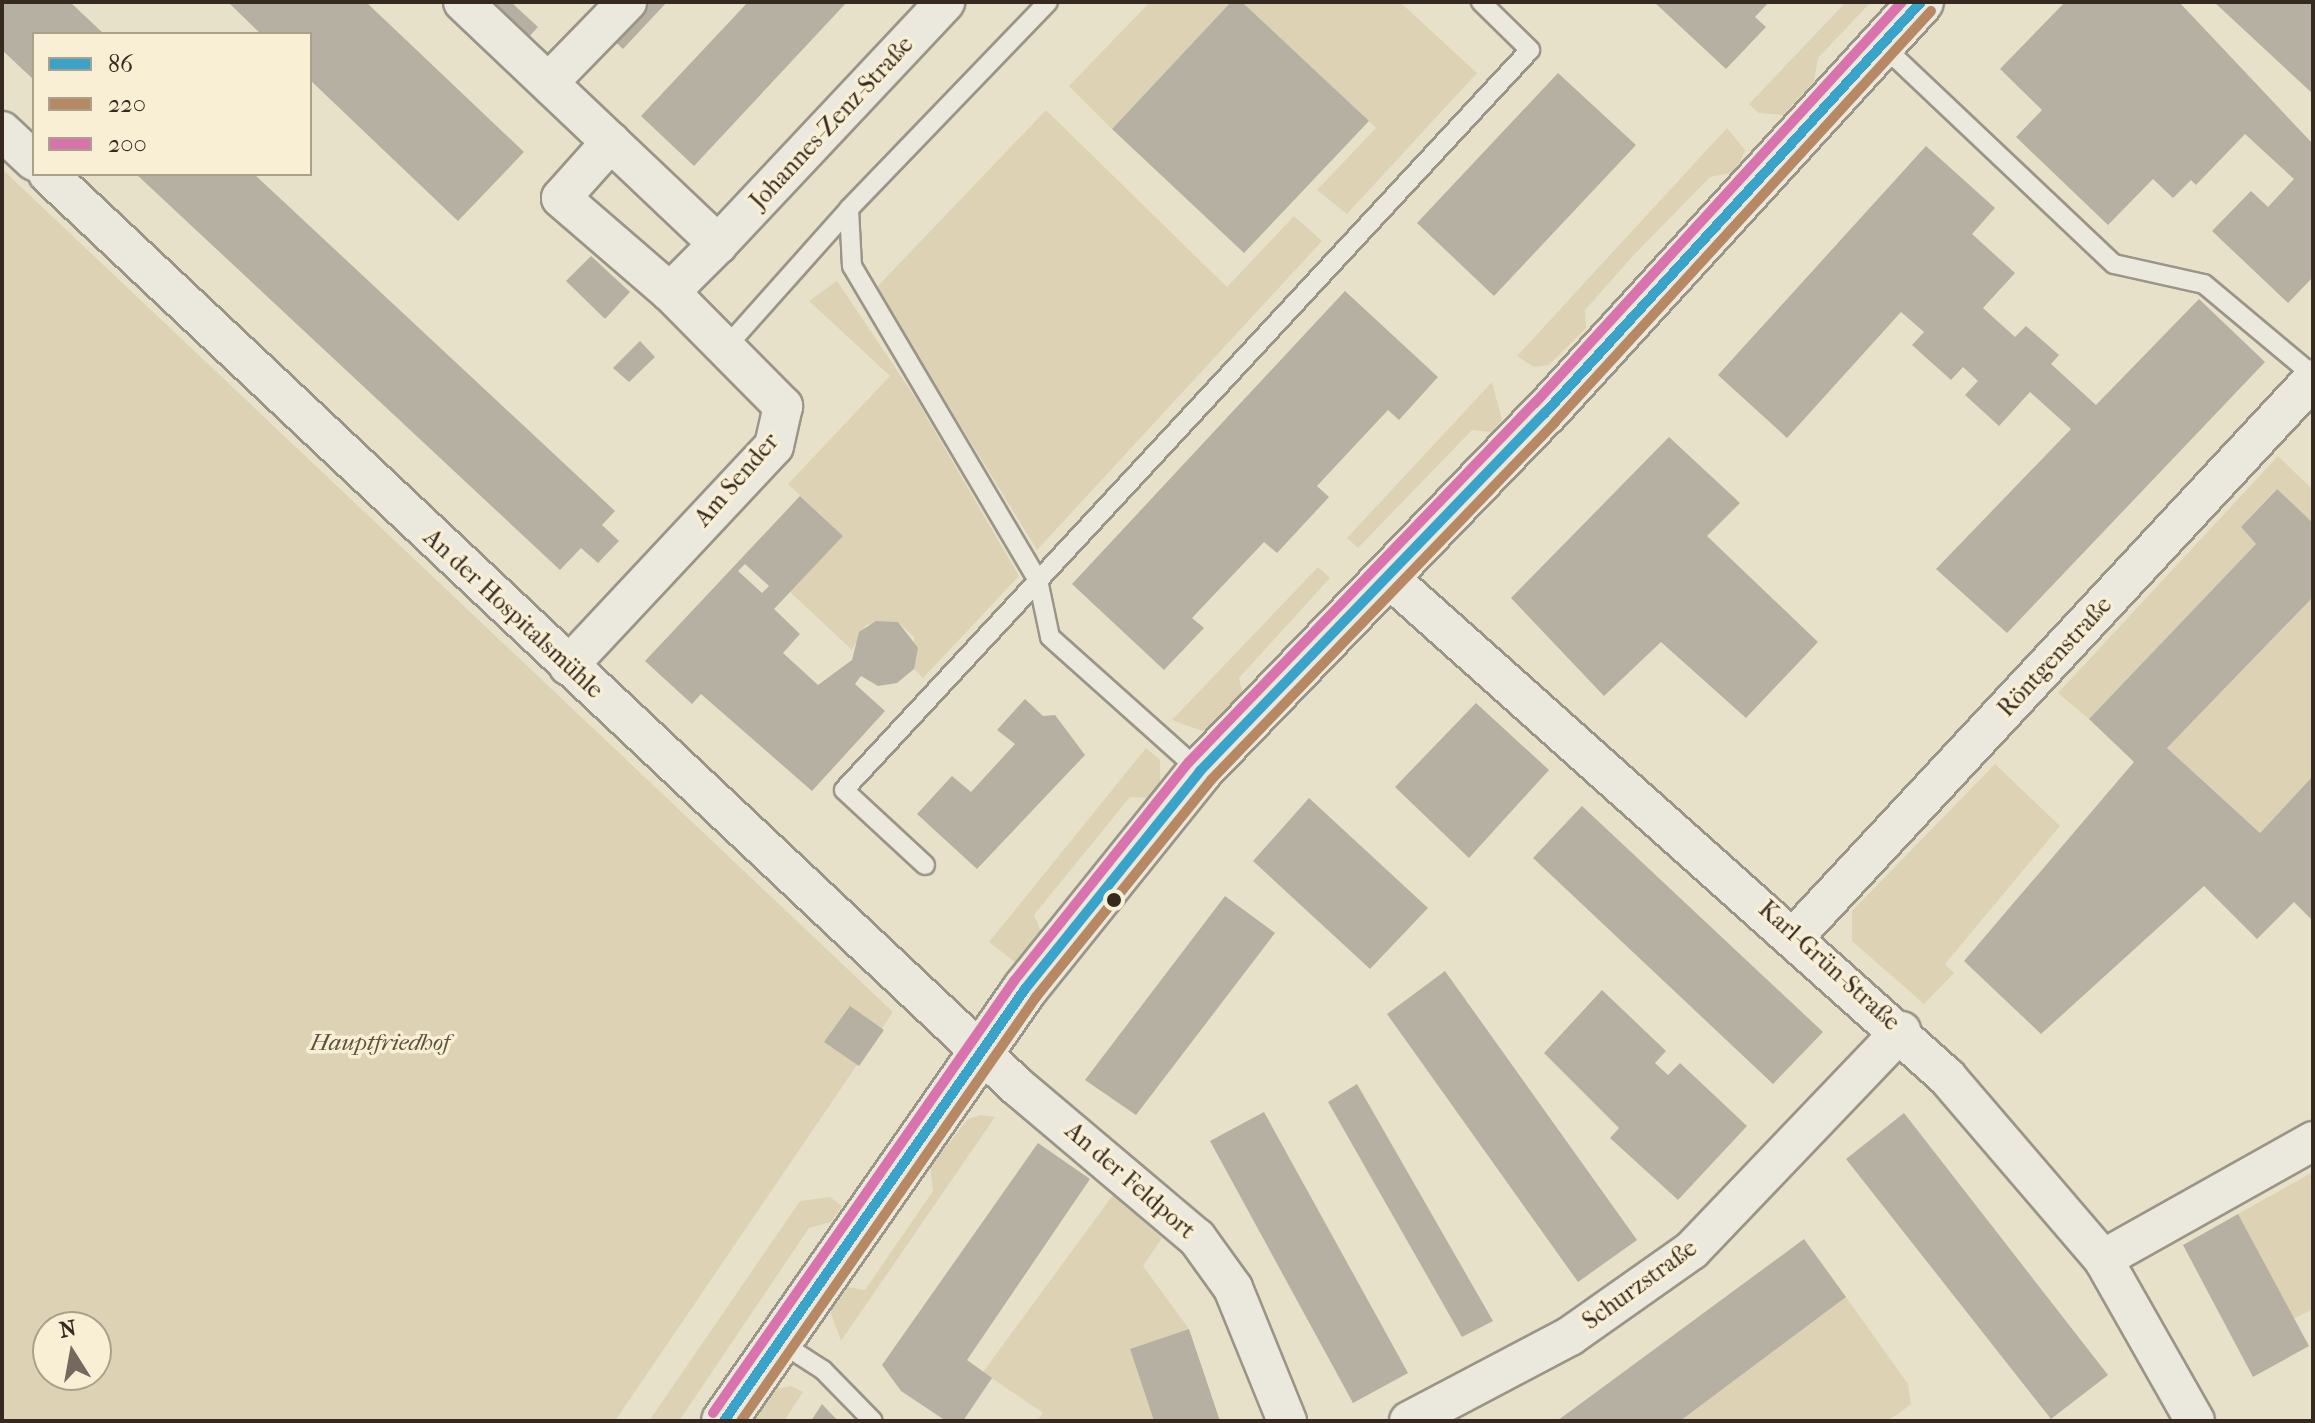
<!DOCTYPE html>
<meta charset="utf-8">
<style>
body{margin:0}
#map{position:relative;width:2315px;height:1423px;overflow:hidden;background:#e8e1ca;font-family:"IM FELL French Canon",serif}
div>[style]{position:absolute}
.green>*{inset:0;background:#ddd3b4}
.building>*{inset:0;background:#b5b0a1}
.roads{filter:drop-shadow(2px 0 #9a9587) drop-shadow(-2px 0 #9a9587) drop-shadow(0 2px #9a9587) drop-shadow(0 -2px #9a9587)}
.lane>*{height:18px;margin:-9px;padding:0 9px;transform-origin:9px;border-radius:9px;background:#ebe8dd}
.street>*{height:38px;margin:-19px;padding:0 19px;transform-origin:19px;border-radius:19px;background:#ebe8dd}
.secondary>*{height:44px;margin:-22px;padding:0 22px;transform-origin:22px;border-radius:22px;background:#ebe8dd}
.bus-1>*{height:10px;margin:-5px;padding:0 5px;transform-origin:5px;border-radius:5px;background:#3aa3c9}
.bus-2>*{height:10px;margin:-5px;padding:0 5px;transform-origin:5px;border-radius:5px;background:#b68964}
.bus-3>*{height:10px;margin:-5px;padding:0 5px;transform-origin:5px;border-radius:5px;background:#d973ad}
.dots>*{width:22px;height:22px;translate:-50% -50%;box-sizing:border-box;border:4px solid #f8efd4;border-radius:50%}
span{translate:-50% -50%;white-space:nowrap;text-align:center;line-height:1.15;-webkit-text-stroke:7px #f8efd4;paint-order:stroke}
.street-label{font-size:24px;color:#352920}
.park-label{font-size:24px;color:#5d5040;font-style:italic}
.frame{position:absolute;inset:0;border:4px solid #352920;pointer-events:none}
.legend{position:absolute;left:32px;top:32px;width:280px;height:144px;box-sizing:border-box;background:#f8efd4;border:2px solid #aaa08c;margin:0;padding:10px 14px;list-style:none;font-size:24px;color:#352920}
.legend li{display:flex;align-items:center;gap:16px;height:40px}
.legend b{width:40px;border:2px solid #aaa08c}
.north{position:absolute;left:32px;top:1311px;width:80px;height:80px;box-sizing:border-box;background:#f8efd4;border:2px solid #aaa08c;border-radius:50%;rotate:349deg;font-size:22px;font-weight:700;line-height:32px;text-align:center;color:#352920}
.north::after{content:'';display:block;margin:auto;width:28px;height:36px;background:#74695c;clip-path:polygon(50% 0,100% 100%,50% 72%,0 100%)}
</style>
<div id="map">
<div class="green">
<div style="clip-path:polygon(1150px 2px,1231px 2px,1112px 129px,1069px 86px)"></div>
<div style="clip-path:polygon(1242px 2px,1400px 2px,1477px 73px,1347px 214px,1317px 190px,1376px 128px)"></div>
<div style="clip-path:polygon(1846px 2px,1871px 2px,1818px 58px,1814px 81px,1783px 115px,1759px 113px,1749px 104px)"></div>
<div style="clip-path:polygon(1046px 110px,1227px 287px,1294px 216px,1322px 241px,1037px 550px,876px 288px)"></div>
<div style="clip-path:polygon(1727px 128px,1745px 150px,1736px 172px,1710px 177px,1632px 257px,1585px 310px,1586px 328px,1549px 365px,1534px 367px,1517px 356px)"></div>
<div style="clip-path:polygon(evenodd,2px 169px,893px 1012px,615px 1421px,2px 1421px,2px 169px,48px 1327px,96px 1327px,96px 1375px,48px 1375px,48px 1327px)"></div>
<div style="clip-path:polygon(837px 281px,915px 397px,1019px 576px,923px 678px,914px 669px,914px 637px,898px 622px,866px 625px,852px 650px,790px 592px,843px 536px,788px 484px,890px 376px,809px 301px)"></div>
<div style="clip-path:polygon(1492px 382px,1502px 420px,1491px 432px,1472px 430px,1358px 548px,1347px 538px)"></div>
<div style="clip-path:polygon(2278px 456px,2313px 490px,2313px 523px,2276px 489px,2241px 527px,2256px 544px,2089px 719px,2058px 693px)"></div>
<div style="clip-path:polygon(1318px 567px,1330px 578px,1239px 678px,1243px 695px,1205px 732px,1172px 720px)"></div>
<div style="clip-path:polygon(2313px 597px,2313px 776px,2260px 833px,2167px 748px)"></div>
<div style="clip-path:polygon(1146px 748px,1160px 760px,1160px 785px,1150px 798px,1130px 797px,1034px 915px,1042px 933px,1016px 963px,989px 942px)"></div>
<div style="clip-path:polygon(1995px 764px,2060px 826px,1945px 964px,1954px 973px,1924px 1004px,1852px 941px,1852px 911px)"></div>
<div style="clip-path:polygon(980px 1115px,995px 1117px,841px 1341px,830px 1311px,842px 1286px,865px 1290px,933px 1191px,930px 1167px,968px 1119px)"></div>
<div style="clip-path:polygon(2313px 1172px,2313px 1309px,2293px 1319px,2238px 1214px)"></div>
<div style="clip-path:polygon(1113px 1195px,1162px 1238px,1143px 1266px,1189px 1329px,1130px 1349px,1154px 1421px,1037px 1421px,1043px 1413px,983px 1372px)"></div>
<div style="clip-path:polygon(830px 1197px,842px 1206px,831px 1222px,809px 1228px,679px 1421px,649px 1421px,800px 1201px)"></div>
<div style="clip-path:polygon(1846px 1297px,1908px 1384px,1911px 1404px,1897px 1415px,1885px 1421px,1680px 1421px)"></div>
<div style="clip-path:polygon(791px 1386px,803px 1392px,784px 1421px,744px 1421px,768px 1391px)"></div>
</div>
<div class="building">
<div style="clip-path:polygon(2px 2px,70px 2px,104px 34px,34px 34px,34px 80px,2px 50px)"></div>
<div style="clip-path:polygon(228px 2px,366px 2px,524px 152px,458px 221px,310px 80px,310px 34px,261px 34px)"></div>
<div style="clip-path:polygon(486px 2px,511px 2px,538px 27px,526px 40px)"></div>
<div style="clip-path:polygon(646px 2px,667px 2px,623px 49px,611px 38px)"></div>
<div style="clip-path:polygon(748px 2px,847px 2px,694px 166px,641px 116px)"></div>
<div style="clip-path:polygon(1231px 2px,1242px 2px,1369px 121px,1244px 253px,1112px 129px)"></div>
<div style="clip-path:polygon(1654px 2px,1769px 2px,1755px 17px,1766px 27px,1726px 69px)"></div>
<div style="clip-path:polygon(2065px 2px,2179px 2px,2313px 144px,2313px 277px,2288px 303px,2212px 231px,2251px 191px,2268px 207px,2294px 179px,2245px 134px,2196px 185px,2191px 180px,2173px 198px,2153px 179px,2108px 225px,2016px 137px,2042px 110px,2000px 69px)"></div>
<div style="clip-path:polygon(2214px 2px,2313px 2px,2313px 94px)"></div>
<div style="clip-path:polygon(1558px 73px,1636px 145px,1494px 296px,1417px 223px)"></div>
<div style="clip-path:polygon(1926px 146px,1995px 208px,1972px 234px,2015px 273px,1983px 308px,2015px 337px,2026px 326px,2059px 355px,2051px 364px,2096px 405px,2199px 299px,2265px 362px,2007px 633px,1936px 569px,2071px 429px,2030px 392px,1999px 426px,1965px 395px,1978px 381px,1963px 367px,1951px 380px,1912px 345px,1924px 332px,1901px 312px,1787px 438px,1718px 375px)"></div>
<div style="clip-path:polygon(136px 174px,254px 174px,615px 511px,602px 525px,619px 541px,598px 563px,581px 548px,560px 570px)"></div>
<div style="clip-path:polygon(591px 256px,630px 292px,605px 319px,566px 281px)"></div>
<div style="clip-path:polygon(1345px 291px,1438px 377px,1399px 420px,1388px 410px,1317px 486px,1329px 497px,1277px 553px,1264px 542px,1192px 618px,1204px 628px,1164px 670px,1072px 584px)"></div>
<div style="clip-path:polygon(640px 341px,655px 357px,629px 382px,613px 368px)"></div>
<div style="clip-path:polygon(1669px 437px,1740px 503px,1707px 536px,1818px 642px,1746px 718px,1661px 642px,1604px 696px,1511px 598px)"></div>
<div style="clip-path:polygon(2277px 489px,2313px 523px,2313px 597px,2167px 748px,2260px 833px,2313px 776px,2313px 921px,2294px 902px,2257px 939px,2204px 886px,2041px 1034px,1964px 961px,2134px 762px,2089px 719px,2256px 544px,2241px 527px)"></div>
<div style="clip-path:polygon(evenodd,800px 496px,843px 536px,774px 609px,800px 634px,783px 653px,818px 685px,852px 660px,859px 632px,876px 621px,898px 622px,918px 648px,914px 669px,897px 683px,878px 686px,861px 676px,855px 684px,885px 711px,812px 791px,701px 694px,692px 704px,645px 661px,800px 496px,745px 564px,769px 586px,762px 593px,738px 571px,745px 564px)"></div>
<div style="clip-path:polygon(1025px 699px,1043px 716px,1055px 715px,1085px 755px,977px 869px,917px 814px,952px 776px,971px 792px,1015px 744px,997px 730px)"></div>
<div style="clip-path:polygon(1476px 703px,1549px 770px,1469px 858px,1395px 787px)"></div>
<div style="clip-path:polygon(1309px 798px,1428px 908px,1370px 969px,1253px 861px)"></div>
<div style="clip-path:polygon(1582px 806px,1823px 1032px,1773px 1084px,1533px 858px)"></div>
<div style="clip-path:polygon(1225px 896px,1275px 933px,1136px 1115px,1085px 1080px)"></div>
<div style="clip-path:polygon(1445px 971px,1637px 1240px,1578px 1282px,1387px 1014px)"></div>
<div style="clip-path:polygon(1602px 990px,1666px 1051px,1655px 1063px,1668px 1075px,1680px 1063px,1747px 1126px,1678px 1200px,1610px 1138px,1619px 1128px,1544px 1053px)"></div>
<div style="clip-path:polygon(850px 1006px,884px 1030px,859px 1066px,824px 1042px)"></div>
<div style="clip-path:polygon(1357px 1084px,1493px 1321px,1462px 1337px,1328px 1102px)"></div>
<div style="clip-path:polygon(1264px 1112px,1408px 1373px,1353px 1403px,1210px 1141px)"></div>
<div style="clip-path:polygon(1904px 1113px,2108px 1375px,2051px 1419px,1846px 1159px)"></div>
<div style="clip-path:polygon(1038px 1143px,1090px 1179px,967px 1360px,992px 1378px,963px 1421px,946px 1421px,901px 1391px,882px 1365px)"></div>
<div style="clip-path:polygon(2238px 1214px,2309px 1346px,2253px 1377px,2183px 1245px)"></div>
<div style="clip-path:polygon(1804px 1239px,1846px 1297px,1680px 1421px,1557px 1421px)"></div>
<div style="clip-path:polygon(1189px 1329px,1220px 1421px,1154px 1421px,1130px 1349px)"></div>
<div style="clip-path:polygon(822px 1404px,838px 1421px,811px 1421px)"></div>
</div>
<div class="roads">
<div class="lane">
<div style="left:1048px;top:2px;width:287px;rotate:133.9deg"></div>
<div style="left:849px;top:209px;width:57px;rotate:87deg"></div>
<div style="left:852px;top:266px;width:365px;rotate:59.4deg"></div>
<div style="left:1038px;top:580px;width:58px;rotate:78.1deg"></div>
<div style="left:1050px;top:637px;width:201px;rotate:41.8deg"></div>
<div style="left:1881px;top:44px;width:320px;rotate:43.4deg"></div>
<div style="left:2114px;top:264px;width:92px;rotate:12.5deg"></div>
<div style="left:2204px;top:284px;width:142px;rotate:39.9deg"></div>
<div style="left:727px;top:346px;width:183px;rotate:-48.3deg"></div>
<div style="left:925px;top:865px;width:110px;rotate:-137.2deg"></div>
<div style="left:844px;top:790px;width:1009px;rotate:-47.17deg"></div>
<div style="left:1530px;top:50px;width:69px;rotate:-135.6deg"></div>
<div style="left:778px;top:1341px;width:54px;rotate:32.8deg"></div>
<div style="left:823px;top:1370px;width:71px;rotate:45.6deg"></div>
</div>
<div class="street">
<div style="left:463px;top:2px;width:352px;rotate:43.5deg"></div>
<div style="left:718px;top:244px;width:68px;rotate:135deg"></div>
<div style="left:670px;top:292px;width:161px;rotate:45.3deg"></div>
<div style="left:783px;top:406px;width:41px;rotate:102.7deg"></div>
<div style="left:774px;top:446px;width:301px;rotate:133.1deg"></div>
<div style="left:549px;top:82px;width:112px;rotate:-45.7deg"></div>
<div style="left:2px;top:131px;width:44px;rotate:43.2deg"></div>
<div style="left:611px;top:142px;width:75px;rotate:131.8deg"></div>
<div style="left:561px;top:198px;width:144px;rotate:40.8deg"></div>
<div style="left:48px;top:174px;width:1332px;rotate:43.27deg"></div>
<div style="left:1018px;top:1087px;width:234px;rotate:40.2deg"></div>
<div style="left:1197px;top:1238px;width:62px;rotate:54.2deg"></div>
<div style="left:1233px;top:1288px;width:144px;rotate:67.9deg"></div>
<div style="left:718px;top:244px;width:332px;rotate:-46.8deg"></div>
<div style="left:1388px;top:577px;width:750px;rotate:41.81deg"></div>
<div style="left:1947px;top:1077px;width:240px;rotate:49.4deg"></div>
<div style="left:2103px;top:1259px;width:186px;rotate:60.4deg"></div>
<div style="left:1796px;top:935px;width:759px;rotate:-47.08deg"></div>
<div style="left:2103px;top:1259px;width:241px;rotate:-29.3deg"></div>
<div style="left:1409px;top:1421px;width:182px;rotate:-27.8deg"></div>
<div style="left:1570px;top:1336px;width:149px;rotate:-35.2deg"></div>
<div style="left:1692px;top:1250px;width:303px;rotate:-46.3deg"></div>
</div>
<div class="secondary">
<div style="left:724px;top:1421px;width:527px;rotate:-55.13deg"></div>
<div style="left:1025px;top:989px;width:280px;rotate:-51.2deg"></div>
<div style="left:1200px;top:771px;width:497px;rotate:-46.1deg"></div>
<div style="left:1545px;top:413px;width:557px;rotate:-47.55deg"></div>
</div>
</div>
<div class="bus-1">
<div style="left:724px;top:1421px;width:527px;rotate:-55.13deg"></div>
<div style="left:1025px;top:989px;width:280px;rotate:-51.2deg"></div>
<div style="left:1200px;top:771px;width:497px;rotate:-46.1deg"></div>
<div style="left:1545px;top:413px;width:557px;rotate:-47.55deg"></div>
</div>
<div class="bus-2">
<div style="left:741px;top:1421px;width:517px;rotate:-55.17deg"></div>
<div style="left:1036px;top:997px;width:279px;rotate:-51.1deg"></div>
<div style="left:1211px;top:780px;width:496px;rotate:-46.1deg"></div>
<div style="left:1555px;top:422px;width:557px;rotate:-47.55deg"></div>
</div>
<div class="bus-3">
<div style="left:713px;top:1413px;width:527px;rotate:-55.13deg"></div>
<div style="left:1014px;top:981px;width:280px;rotate:-51.4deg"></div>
<div style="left:1189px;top:762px;width:499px;rotate:-46.1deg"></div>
<div style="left:1535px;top:403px;width:544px;rotate:-47.53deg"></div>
</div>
<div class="dots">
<div style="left:1114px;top:900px;background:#352920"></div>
</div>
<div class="street-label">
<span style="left:832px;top:123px;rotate:-47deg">Johannes-Zenz-Straße</span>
<span style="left:737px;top:480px;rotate:-49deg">Am Sender</span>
<span style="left:513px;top:614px;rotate:43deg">An der Hospitalsmühle</span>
<span style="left:2055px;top:657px;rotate:-47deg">Röntgenstraße</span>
<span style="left:1829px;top:966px;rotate:42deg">Karl-Grün-Straße</span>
<span style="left:1130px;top:1181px;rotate:41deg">An der Feldport</span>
<span style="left:1640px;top:1285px;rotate:-36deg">Schurzstraße</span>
</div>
<div class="park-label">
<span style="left:380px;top:1043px">Hauptfriedhof</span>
</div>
<div class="frame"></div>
<ul class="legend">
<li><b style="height:10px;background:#3aa3c9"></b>86</li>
<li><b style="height:10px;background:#b68964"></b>220</li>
<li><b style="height:10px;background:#d973ad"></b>200</li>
</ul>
<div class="north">N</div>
</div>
